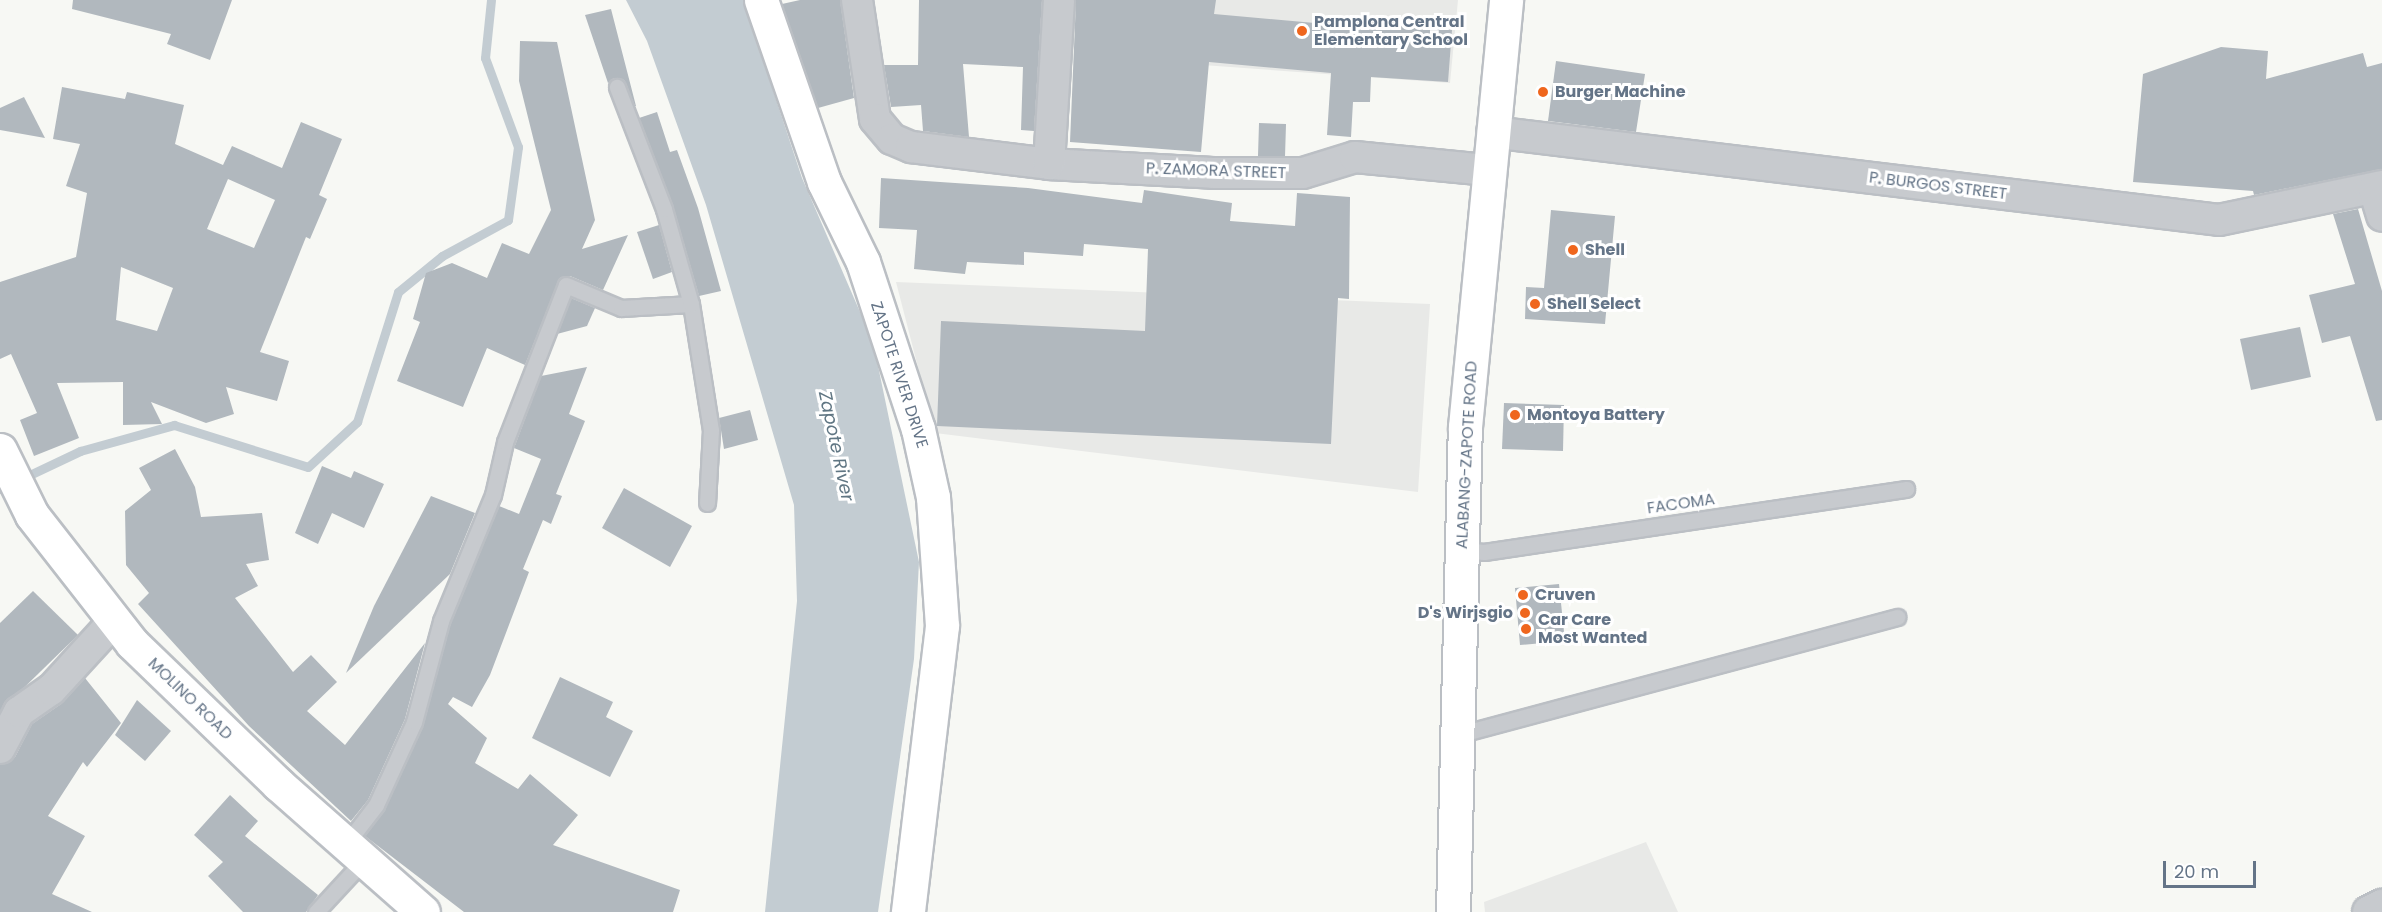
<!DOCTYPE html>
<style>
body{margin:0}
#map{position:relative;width:2382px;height:912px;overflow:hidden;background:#f7f8f4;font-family:Poppins,sans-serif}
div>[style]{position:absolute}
.built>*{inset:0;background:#e8e9e7}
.water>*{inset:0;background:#c3ccd2}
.stream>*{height:9px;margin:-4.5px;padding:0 4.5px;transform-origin:4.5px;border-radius:4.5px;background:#c3ccd2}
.building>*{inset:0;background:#b1b8be}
.roads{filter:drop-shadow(2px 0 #bbbfc4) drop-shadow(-2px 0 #bbbfc4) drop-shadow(0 2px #bbbfc4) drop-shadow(0 -2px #bbbfc4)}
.lane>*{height:15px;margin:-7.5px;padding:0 7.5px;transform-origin:7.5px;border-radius:7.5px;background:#c7cace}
.street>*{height:30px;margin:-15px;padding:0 15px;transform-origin:15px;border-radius:15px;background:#c7cace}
.secondary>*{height:33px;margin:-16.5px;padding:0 16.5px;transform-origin:16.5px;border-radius:16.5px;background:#fff}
.highway>*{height:33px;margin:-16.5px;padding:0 16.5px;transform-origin:16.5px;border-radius:16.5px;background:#fff}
.dots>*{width:16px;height:16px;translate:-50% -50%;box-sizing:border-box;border:3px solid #fff;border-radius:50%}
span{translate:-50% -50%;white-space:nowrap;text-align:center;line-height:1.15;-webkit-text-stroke:6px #fff;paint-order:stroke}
.poi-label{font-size:16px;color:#647487;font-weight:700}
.left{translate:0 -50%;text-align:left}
.right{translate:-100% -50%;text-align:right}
.street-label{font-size:16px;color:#647487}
.water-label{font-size:18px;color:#607683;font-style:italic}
.scale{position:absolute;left:2163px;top:861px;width:93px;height:27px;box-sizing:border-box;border:3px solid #647487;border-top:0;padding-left:8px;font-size:18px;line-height:21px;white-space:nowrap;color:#647487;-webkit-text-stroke:4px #fff;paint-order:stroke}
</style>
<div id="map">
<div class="built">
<div style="clip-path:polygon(1151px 0,1458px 0,1450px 83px,1147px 61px)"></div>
<div style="clip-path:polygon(896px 282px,1430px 304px,1418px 492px,935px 433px)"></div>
<div style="clip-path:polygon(1646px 842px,1678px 912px,1485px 912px,1484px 902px)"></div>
</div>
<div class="water">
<div style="clip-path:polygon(626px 0,743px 0,802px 178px,873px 342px,919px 562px,914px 659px,878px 912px,765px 912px,797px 601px,794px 505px,706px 205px,647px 41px)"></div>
</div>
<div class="stream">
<div style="left:0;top:489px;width:89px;rotate:-25.4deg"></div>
<div style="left:80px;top:451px;width:98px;rotate:-15.5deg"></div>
<div style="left:174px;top:425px;width:140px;rotate:17.4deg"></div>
<div style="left:308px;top:467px;width:67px;rotate:-42.6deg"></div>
<div style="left:357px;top:422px;width:136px;rotate:-72.5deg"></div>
<div style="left:398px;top:292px;width:57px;rotate:-39.3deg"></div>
<div style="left:442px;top:256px;width:75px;rotate:-28.6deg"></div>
<div style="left:508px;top:220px;width:74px;rotate:-82.2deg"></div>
<div style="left:518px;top:147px;width:95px;rotate:-110.3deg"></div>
<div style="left:485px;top:58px;width:58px;rotate:-84.1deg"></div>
</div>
<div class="building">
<div style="clip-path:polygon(73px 0,232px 0,210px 60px,167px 44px,171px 34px,72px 9px)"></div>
<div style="clip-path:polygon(800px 0,840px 0,854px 98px,818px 108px,782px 4px)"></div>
<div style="clip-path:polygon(919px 0,1042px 0,1034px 131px,1021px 130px,1023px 67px,963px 64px,969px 137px,923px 131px,921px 105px,891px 107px,884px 65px,918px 65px)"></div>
<div style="clip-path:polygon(1076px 0,1216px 0,1214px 14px,1393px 30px,1393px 24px,1452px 30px,1448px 82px,1371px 77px,1370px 102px,1353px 102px,1351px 137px,1327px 135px,1331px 73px,1209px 62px,1201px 152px,1070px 142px)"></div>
<div style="clip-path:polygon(611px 9px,636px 106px,635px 106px,624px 80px,614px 78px,608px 83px,585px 15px)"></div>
<div style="clip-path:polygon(520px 41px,557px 42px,595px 220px,582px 249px,628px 235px,603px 290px,570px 276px,560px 278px,525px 365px,487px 348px,463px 407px,397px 381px,420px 322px,413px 319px,426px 273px,452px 263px,487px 278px,502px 243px,529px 254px,551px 210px,519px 81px)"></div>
<div style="clip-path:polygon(2221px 47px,2268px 51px,2266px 79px,2363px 53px,2367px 67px,2382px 63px,2382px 169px,2254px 195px,2253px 191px,2133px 182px,2143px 74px)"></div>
<div style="clip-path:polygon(1556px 61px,1645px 74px,1636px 132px,1548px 121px)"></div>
<div style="clip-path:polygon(evenodd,62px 87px,125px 99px,127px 92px,184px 105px,175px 144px,223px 165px,232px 146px,282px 168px,301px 122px,342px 139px,319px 195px,327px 199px,310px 239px,306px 237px,260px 352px,289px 361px,277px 401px,226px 387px,234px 414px,206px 423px,151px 402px,162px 424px,123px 425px,123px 382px,57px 383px,79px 438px,34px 456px,20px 420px,37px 413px,11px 354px,0 359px,0 282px,76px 257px,87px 193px,66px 186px,80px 144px,53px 139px,62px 87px,228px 179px,275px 200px,254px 248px,207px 229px,228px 179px,62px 87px,121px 267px,173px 288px,157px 331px,116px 320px,121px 267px)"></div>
<div style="clip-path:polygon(24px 97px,45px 138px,0 130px,0 108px)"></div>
<div style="clip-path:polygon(657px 112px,670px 152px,677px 150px,698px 208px,721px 291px,699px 296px,673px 206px,639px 118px)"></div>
<div style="clip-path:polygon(1259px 123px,1286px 124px,1285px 156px,1258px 156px)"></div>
<div style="clip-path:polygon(881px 178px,1028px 188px,1142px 203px,1144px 190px,1232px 203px,1230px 221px,1295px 226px,1297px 193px,1350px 197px,1349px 299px,1338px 298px,1331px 444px,937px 426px,941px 321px,1145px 331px,1148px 249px,1084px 244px,1083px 256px,1024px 252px,1024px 265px,967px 262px,965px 274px,914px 269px,917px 230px,879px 228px)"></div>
<div style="clip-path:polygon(2358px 209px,2382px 291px,2382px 420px,2376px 421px,2350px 336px,2322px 343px,2309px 295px,2355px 284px,2333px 214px)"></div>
<div style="clip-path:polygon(1551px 210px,1615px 216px,1605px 324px,1525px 319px,1526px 287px,1544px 288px)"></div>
<div style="clip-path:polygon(659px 225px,672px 272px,653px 279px,637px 232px)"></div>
<div style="clip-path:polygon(571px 298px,595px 308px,587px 326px,557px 334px)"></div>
<div style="clip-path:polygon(2300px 327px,2311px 377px,2251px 390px,2240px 339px)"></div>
<div style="clip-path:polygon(587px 367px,569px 414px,585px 421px,556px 494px,562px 496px,551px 524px,543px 520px,523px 569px,529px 572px,490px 675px,472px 707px,453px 697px,448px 704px,487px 738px,475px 763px,518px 789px,530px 774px,578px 815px,553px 845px,680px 890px,673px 912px,464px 912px,365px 836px,385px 809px,423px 726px,450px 624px,499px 506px,519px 514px,541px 459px,514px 448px,541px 376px)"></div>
<div style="clip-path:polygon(1504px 403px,1564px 405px,1563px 451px,1502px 449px)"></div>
<div style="clip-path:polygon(750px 410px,758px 440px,724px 449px,719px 418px)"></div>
<div style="clip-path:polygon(175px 449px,195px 487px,201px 517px,262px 513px,269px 560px,246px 564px,258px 586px,235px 598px,293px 672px,311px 655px,337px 682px,307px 711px,345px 745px,425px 643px,405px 719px,368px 800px,351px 821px,249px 726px,138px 604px,149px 593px,126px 565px,125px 511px,151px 490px,139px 468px)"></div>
<div style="clip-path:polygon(322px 466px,351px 478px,354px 471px,384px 484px,364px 528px,332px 513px,318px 544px,295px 533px)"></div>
<div style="clip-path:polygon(624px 488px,692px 526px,670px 567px,602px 528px)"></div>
<div style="clip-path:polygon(431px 496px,475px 513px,450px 574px,346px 673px,374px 606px)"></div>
<div style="clip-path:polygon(1559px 584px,1565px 641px,1520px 645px,1515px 588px)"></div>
<div style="clip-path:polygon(33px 591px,78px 635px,0 711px,0 623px)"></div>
<div style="clip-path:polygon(560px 677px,613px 702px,606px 717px,633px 731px,610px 777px,532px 738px)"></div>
<div style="clip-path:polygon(85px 678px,121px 723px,87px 767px,83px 762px,48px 816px,85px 836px,52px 894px,92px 912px,0 912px,0 765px,15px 757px,32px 724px,61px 704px)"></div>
<div style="clip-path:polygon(137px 700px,171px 731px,145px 761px,115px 735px)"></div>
<div style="clip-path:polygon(230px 795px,258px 821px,245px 836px,318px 895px,306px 912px,243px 912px,208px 876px,223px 862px,194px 835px)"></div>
</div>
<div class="roads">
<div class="lane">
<div style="left:691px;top:304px;width:128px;rotate:81deg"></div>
<div style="left:711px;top:430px;width:73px;rotate:93.1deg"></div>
<div style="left:1462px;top:550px;width:22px;rotate:5deg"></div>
<div style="left:1484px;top:552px;width:427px;rotate:-8.5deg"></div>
<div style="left:1457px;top:735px;width:456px;rotate:-15deg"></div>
<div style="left:346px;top:844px;width:49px;rotate:-52.4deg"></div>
<div style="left:376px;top:805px;width:91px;rotate:-65.4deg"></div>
<div style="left:414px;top:722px;width:105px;rotate:-75deg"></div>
<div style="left:441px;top:621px;width:136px;rotate:-67.6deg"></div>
<div style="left:493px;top:495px;width:54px;rotate:-77.2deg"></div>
<div style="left:505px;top:442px;width:168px;rotate:-68.8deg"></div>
<div style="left:566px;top:285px;width:60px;rotate:22.7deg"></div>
<div style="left:621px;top:308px;width:70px;rotate:-3.3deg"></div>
<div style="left:691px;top:304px;width:99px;rotate:-105.9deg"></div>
<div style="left:664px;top:209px;width:131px;rotate:-111.1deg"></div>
<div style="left:316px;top:912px;width:71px;rotate:-47.3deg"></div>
</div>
<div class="street">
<div style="left:857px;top:0;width:120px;rotate:81.4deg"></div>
<div style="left:875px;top:119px;width:26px;rotate:50deg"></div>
<div style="left:892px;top:139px;width:21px;rotate:23deg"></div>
<div style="left:911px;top:147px;width:139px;rotate:7deg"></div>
<div style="left:1049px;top:164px;width:164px;rotate:3.1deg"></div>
<div style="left:1213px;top:173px;width:90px"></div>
<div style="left:1303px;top:173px;width:54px;rotate:-17.1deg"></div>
<div style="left:1355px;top:157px;width:134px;rotate:5.6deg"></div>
<div style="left:1492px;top:132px;width:732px;rotate:6.9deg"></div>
<div style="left:2219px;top:220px;width:167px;rotate:-11.8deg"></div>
<div style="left:1049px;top:164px;width:164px;rotate:-86.5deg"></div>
<div style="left:2374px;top:189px;width:28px;rotate:73deg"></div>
<div style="left:0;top:748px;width:41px;rotate:-62.2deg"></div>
<div style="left:19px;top:712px;width:39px;rotate:-35deg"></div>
<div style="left:51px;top:690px;width:93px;rotate:-47.6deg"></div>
<div style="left:2368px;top:912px;width:16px;rotate:-27deg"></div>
</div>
<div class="secondary">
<div style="left:761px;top:0;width:193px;rotate:70.9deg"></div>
<div style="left:824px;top:182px;width:89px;rotate:64deg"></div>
<div style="left:863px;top:262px;width:176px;rotate:71.8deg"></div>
<div style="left:918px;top:429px;width:70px;rotate:77.6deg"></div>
<div style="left:933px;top:497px;width:129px;rotate:86deg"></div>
<div style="left:942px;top:626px;width:288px;rotate:96.8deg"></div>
<div style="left:0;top:450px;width:72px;rotate:63.8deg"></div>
<div style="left:32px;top:515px;width:162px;rotate:52deg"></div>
<div style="left:132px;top:643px;width:203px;rotate:44deg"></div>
<div style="left:278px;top:784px;width:193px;rotate:41.4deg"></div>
</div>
<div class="highway">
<div style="left:1453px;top:912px;width:485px;rotate:-88.6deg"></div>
<div style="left:1465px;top:427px;width:429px;rotate:-84.5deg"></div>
</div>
</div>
<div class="dots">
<div style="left:1302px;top:31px;background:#ef661d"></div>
<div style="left:1543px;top:92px;background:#ef661d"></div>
<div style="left:1573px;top:250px;background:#ef661d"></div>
<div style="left:1535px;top:304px;background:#ef661d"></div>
<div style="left:1515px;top:415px;background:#ef661d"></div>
<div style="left:1523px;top:595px;background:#ef661d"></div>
<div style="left:1525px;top:613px;background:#ef661d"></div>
<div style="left:1526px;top:629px;background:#ef661d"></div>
</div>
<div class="poi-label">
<span class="left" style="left:1314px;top:31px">Pamplona Central<br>Elementary School</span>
<span class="left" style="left:1555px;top:92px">Burger Machine</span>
<span class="left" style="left:1585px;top:250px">Shell</span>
<span class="left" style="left:1547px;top:304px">Shell Select</span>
<span class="left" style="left:1527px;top:415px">Montoya Battery</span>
<span class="left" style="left:1535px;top:595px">Cruven</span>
<span class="right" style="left:1513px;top:613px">D's Wirjsgio</span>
<span class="left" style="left:1538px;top:629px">Car Care<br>Most Wanted</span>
</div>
<div class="street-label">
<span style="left:1216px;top:171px;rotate:2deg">P. ZAMORA STREET</span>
<span style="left:1938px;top:186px;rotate:7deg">P. BURGOS STREET</span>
<span style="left:899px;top:375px;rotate:72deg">ZAPOTE RIVER DRIVE</span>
<span style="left:1467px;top:455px;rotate:-87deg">ALABANG-ZAPOTE ROAD</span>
<span style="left:1681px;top:504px;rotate:-8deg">FACOMA</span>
<span style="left:190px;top:699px;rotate:44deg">MOLINO ROAD</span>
</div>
<div class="water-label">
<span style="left:836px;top:446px;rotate:78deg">Zapote River</span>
</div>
<div class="scale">20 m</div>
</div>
